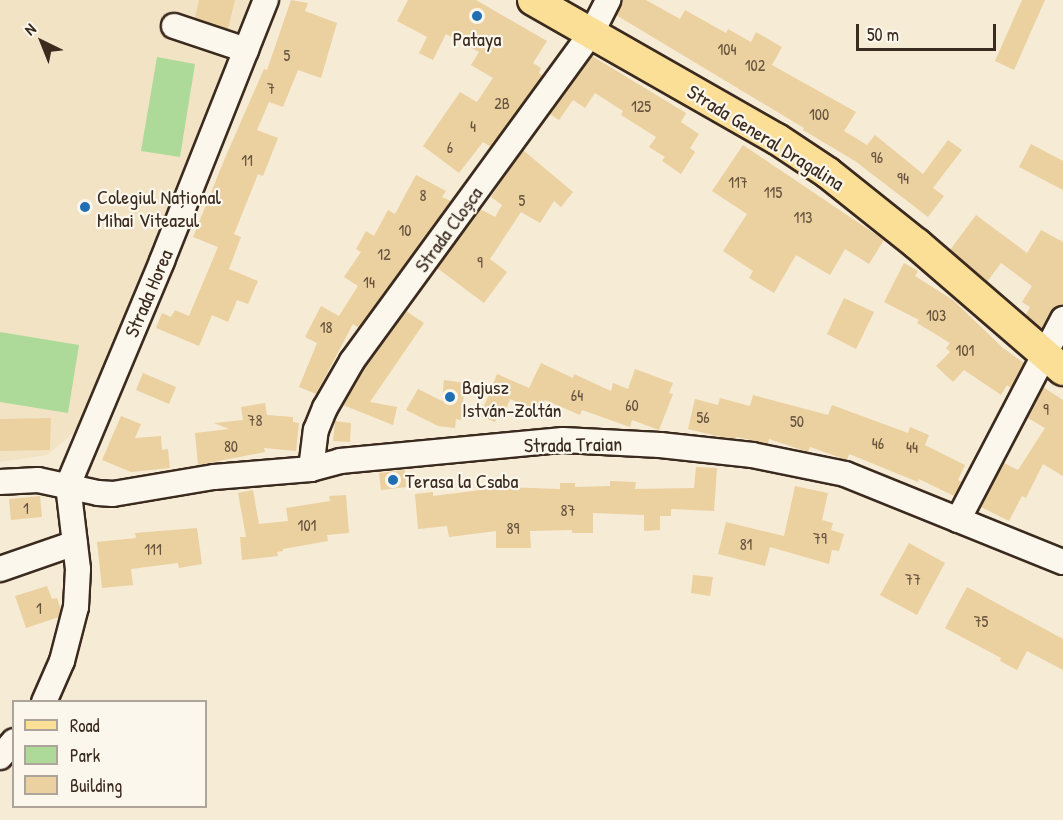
<!DOCTYPE html>
<meta charset="utf-8">
<style>
body{margin:0}
#map{position:relative;width:1063px;height:820px;overflow:hidden;background:#f6ebd5;font-family:"Patrick Hand",sans-serif}
div>[style]{position:absolute}
.built>*{inset:0;background:#f3e3c5}
.green>*{inset:0;background:#adda99}
.building>*{inset:0;background:#ebd0a0}
.roads{filter:drop-shadow(2px 0 #3b2a1e) drop-shadow(-2px 0 #3b2a1e) drop-shadow(0 2px #3b2a1e) drop-shadow(0 -2px #3b2a1e)}
.minor>*{height:24px;margin:-12px;padding:0 12px;transform-origin:12px;border-radius:12px;background:#fbf7ec}
.major>*{height:30px;margin:-15px;padding:0 15px;transform-origin:15px;border-radius:15px;background:#fbdf96}
.dots>*{width:16px;height:16px;translate:-50% -50%;box-sizing:border-box;border:3px solid #fbf7ec;border-radius:50%}
span{translate:-50% -50%;white-space:nowrap;text-align:center;line-height:1.15;-webkit-text-stroke:4.5px #fbf7ec;paint-order:stroke}
.number-label{font-size:16px;color:#67543e}
.number-label span{-webkit-text-stroke-width:0}
.poi-label{font-size:20px;color:#3b2a1e}
.left{translate:0 -50%;text-align:left}
.street-label{font-size:20px;color:#3b2a1e}
.legend{position:absolute;left:12px;top:700px;width:195px;height:108px;box-sizing:border-box;background:#fbf7ec;border:2px solid #aea59a;margin:0;padding:8px 10px;list-style:none;font-size:18px;color:#3b2a1e}
.legend li{display:flex;align-items:center;gap:12px;height:30px}
.legend b{width:30px;border:2px solid #aea59a}
.north{position:absolute;left:12px;top:12px;width:60px;height:60px;-webkit-text-stroke:4px #fbf7ec;paint-order:stroke;rotate:317deg;font-size:16px;font-weight:700;line-height:24px;text-align:center;color:#3b2a1e}
.north::after{content:'';display:block;margin:auto;width:21px;height:27px;background:#3b2a1e;clip-path:polygon(50% 0,100% 100%,50% 72%,0 100%)}
.scale{position:absolute;left:856px;top:24px;width:140px;height:27px;box-sizing:border-box;border:3px solid #3b2a1e;border-top:0;padding-left:8px;font-size:18px;line-height:21px;white-space:nowrap;color:#3b2a1e;-webkit-text-stroke:4px #fbf7ec;paint-order:stroke}
</style>
<div id="map">
<div class="built">
<div style="clip-path:polygon(0 0,252px 0,87px 414px,75px 432px,47px 455px,0 462px)"></div>
</div>
<div class="green">
<div style="clip-path:polygon(157px 57px,195px 64px,180px 157px,141px 151px)"></div>
<div style="clip-path:polygon(0 332px,79px 345px,68px 413px,0 402px)"></div>
</div>
<div class="building">
<div style="clip-path:polygon(199px 0,235px 0,228px 29px,195px 18px)"></div>
<div style="clip-path:polygon(291px 0,308px 3px,305px 11px,337px 23px,321px 78px,298px 70px,283px 107px,269px 102px,257px 130px,278px 138px,263px 176px,258px 174px,234px 234px,241px 237px,229px 269px,258px 281px,248px 304px,237px 300px,228px 322px,212px 315px,199px 346px,156px 328px,162px 313px,171px 317px,175px 310px,189px 316px,218px 247px,193px 237px,225px 158px,264px 69px,267px 70px)"></div>
<div style="clip-path:polygon(408px 0,476px 0,547px 41px,533px 63px,541px 68px,539px 73px,543px 76px,491px 147px,483px 142px,459px 173px,423px 146px,460px 92px,477px 102px,493px 78px,471px 65px,479px 52px,446px 34px,433px 60px,419px 53px,427px 37px,397px 21px)"></div>
<div style="clip-path:polygon(622px 0,646px 0,680px 19px,685px 10px,726px 33px,728px 29px,751px 42px,756px 32px,782px 47px,772px 65px,856px 112px,844px 131px,867px 145px,875px 135px,923px 174px,948px 140px,962px 150px,933px 188px,944px 196px,928px 217px,855px 161px,803px 130px,804px 128px,616px 15px)"></div>
<div style="clip-path:polygon(1022px 0,1045px 0,1014px 70px,995px 61px)"></div>
<div style="clip-path:polygon(592px 56px,686px 113px,681px 122px,699px 134px,690px 148px,695px 152px,681px 174px,662px 161px,665px 157px,649px 147px,656px 137px,621px 115px,623px 111px,595px 93px,585px 108px,573px 100px,559px 120px,550px 114px)"></div>
<div style="clip-path:polygon(1031px 144px,1063px 161px,1063px 190px,1019px 167px)"></div>
<div style="clip-path:polygon(743px 145px,884px 240px,869px 264px,845px 249px,830px 275px,796px 255px,774px 293px,749px 278px,753px 271px,723px 251px,747px 214px,712px 191px)"></div>
<div style="clip-path:polygon(523px 150px,573px 192px,561px 207px,554px 201px,540px 223px,521px 212px,490px 259px,507px 272px,484px 303px,437px 268px,480px 209px,495px 217px,502px 205px,491px 197px)"></div>
<div style="clip-path:polygon(416px 175px,446px 191px,442px 197px,451px 201px,359px 328px,353px 324px,316px 394px,299px 387px,317px 343px,305px 337px,321px 306px,339px 316px,358px 286px,344px 277px,361px 252px,356px 249px,366px 231px,374px 236px,388px 210px,395px 214px)"></div>
<div style="clip-path:polygon(976px 215px,1027px 253px,1041px 230px,1063px 242px,1063px 305px,1051px 312px,1042px 329px,1026px 315px,1030px 307px,1022px 302px,1032px 286px,1001px 263px,987px 282px,950px 250px)"></div>
<div style="clip-path:polygon(904px 263px,918px 271px,915px 276px,953px 300px,1003px 348px,1024px 363px,1011px 388px,1007px 385px,1001px 395px,964px 370px,953px 382px,936px 366px,950px 352px,946px 348px,950px 343px,917px 323px,919px 320px,884px 302px)"></div>
<div style="clip-path:polygon(844px 298px,874px 312px,856px 349px,827px 334px)"></div>
<div style="clip-path:polygon(406px 311px,424px 323px,370px 402px,397px 407px,393px 425px,343px 405px,364px 369px)"></div>
<div style="clip-path:polygon(541px 363px,573px 378px,574px 374px,611px 391px,613px 383px,628px 389px,635px 369px,673px 383px,669px 393px,673px 394px,659px 430px,632px 420px,630px 427px,582px 410px,580px 415px,545px 400px,539px 412px,510px 399px,502px 419px,497px 418px,495px 422px,480px 416px,497px 374px,529px 388px)"></div>
<div style="clip-path:polygon(143px 373px,176px 387px,169px 404px,136px 390px)"></div>
<div style="clip-path:polygon(444px 380px,465px 383px,461px 420px,456px 419px,455px 428px,438px 426px,406px 410px,418px 389px,442px 401px)"></div>
<div style="clip-path:polygon(1043px 387px,1063px 400px,1063px 476px,1043px 464px,1026px 498px,1022px 496px,1009px 521px,981px 507px,1004px 463px,1018px 470px,1045px 428px,1028px 418px)"></div>
<div style="clip-path:polygon(753px 395px,828px 415px,832px 405px,908px 433px,910px 427px,929px 435px,925px 445px,965px 465px,958px 480px,962px 482px,954px 496px,919px 479px,918px 482px,849px 454px,847px 460px,810px 447px,808px 452px,769px 439px,768px 444px,737px 437px,736px 439px,721px 437px,688px 429px,695px 399px,718px 405px,720px 398px,750px 406px)"></div>
<div style="clip-path:polygon(265px 403px,267px 415px,293px 417px,293px 422px,299px 423px,296px 451px,264px 448px,265px 452px,198px 465px,195px 433px,229px 429px,214px 423px,243px 420px,241px 407px)"></div>
<div style="clip-path:polygon(121px 416px,141px 424px,135px 438px,161px 436px,162px 450px,168px 449px,170px 468px,131px 472px,102px 460px)"></div>
<div style="clip-path:polygon(51px 418px,50px 450px,0 451px,0 419px)"></div>
<div style="clip-path:polygon(335px 421px,351px 423px,350px 442px,333px 441px)"></div>
<div style="clip-path:polygon(696px 467px,717px 468px,714px 511px,671px 509px,671px 516px,660px 516px,660px 530px,644px 531px,644px 515px,593px 513px,593px 533px,572px 533px,572px 530px,530px 531px,531px 548px,496px 548px,496px 531px,449px 537px,447px 526px,418px 529px,415px 494px,433px 492px,433px 496px,504px 487px,560px 489px,560px 483px,575px 483px,575px 487px,610px 486px,610px 481px,636px 482px,635px 489px,694px 488px)"></div>
<div style="clip-path:polygon(405px 470px,406px 487px,381px 490px,379px 473px)"></div>
<div style="clip-path:polygon(795px 486px,828px 493px,822px 520px,833px 523px,831px 530px,844px 534px,839px 551px,832px 550px,829px 564px,770px 547px,765px 566px,718px 554px,726px 522px,784px 536px)"></div>
<div style="clip-path:polygon(253px 490px,259px 524px,288px 521px,286px 508px,330px 501px,329px 496px,346px 495px,349px 533px,327px 535px,328px 541px,283px 549px,283px 551px,277px 552px,278px 556px,242px 560px,240px 537px,246px 537px,238px 493px)"></div>
<div style="clip-path:polygon(40px 496px,42px 517px,11px 520px,9px 499px)"></div>
<div style="clip-path:polygon(197px 528px,202px 564px,179px 568px,178px 563px,131px 569px,133px 585px,102px 588px,97px 542px,136px 538px,135px 533px)"></div>
<div style="clip-path:polygon(909px 543px,945px 563px,917px 615px,880px 595px)"></div>
<div style="clip-path:polygon(693px 575px,713px 577px,710px 596px,691px 593px)"></div>
<div style="clip-path:polygon(47px 586px,52px 599px,57px 598px,61px 610px,59px 617px,26px 628px,15px 596px)"></div>
<div style="clip-path:polygon(967px 587px,1063px 639px,1063px 670px,1027px 651px,1017px 670px,1000px 661px,1001px 658px,945px 628px)"></div>
</div>
<div class="roads">
<div class="minor">
<div style="left:174px;top:26px;width:76px;rotate:18.4deg"></div>
<div style="left:311px;top:469px;width:39px;rotate:-83deg"></div>
<div style="left:316px;top:430px;width:24px;rotate:-68deg"></div>
<div style="left:325px;top:408px;width:54px;rotate:-60.1deg"></div>
<div style="left:352px;top:361px;width:407px;rotate:-53.9deg"></div>
<div style="left:592px;top:32px;width:36px;rotate:-63deg"></div>
<div style="left:0;top:482px;width:38px;rotate:-3deg"></div>
<div style="left:38px;top:480px;width:61px;rotate:12.2deg"></div>
<div style="left:98px;top:493px;width:15px;rotate:4deg"></div>
<div style="left:113px;top:494px;width:102px;rotate:-9.6deg"></div>
<div style="left:214px;top:477px;width:97px;rotate:-4.7deg"></div>
<div style="left:311px;top:469px;width:30px;rotate:-15deg"></div>
<div style="left:340px;top:461px;width:224px;rotate:-5.4deg"></div>
<div style="left:563px;top:440px;width:97px;rotate:3deg"></div>
<div style="left:660px;top:445px;width:93px;rotate:6.2deg"></div>
<div style="left:752px;top:455px;width:95px;rotate:11.5deg"></div>
<div style="left:845px;top:474px;width:235px;rotate:22deg"></div>
<div style="left:68px;top:485px;width:243px;rotate:-67.2deg"></div>
<div style="left:162px;top:261px;width:281px;rotate:-68.3deg"></div>
<div style="left:958px;top:520px;width:227px;rotate:-62.4deg"></div>
<div style="left:0;top:569px;width:79px;rotate:-19.1deg"></div>
<div style="left:44px;top:702px;width:45px;rotate:-66.3deg"></div>
<div style="left:62px;top:661px;width:56px;rotate:-75.5deg"></div>
<div style="left:76px;top:607px;width:38px;rotate:-87deg"></div>
<div style="left:78px;top:569px;width:85px;rotate:-96.8deg"></div>
<div style="left:0;top:757px;width:21px;rotate:-49deg"></div>
</div>
<div class="major">
<div style="left:533px;top:0;width:281px;rotate:29.7deg"></div>
<div style="left:777px;top:139px;width:61px;rotate:33.7deg"></div>
<div style="left:828px;top:173px;width:114px;rotate:38.6deg"></div>
<div style="left:917px;top:244px;width:193px;rotate:40.8deg"></div>
</div>
</div>
<div class="dots">
<div style="left:477px;top:16px;background:#1f6fb2"></div>
<div style="left:85px;top:207px;background:#1f6fb2"></div>
<div style="left:450px;top:397px;background:#1f6fb2"></div>
<div style="left:393px;top:480px;background:#1f6fb2"></div>
</div>
<div class="number-label">
<span style="left:727px;top:49px">104</span>
<span style="left:287px;top:55px">5</span>
<span style="left:755px;top:65px">102</span>
<span style="left:271px;top:88px">7</span>
<span style="left:502px;top:103px">2B</span>
<span style="left:641px;top:106px">125</span>
<span style="left:819px;top:114px">100</span>
<span style="left:473px;top:126px">4</span>
<span style="left:450px;top:147px">6</span>
<span style="left:877px;top:157px">96</span>
<span style="left:247px;top:160px">11</span>
<span style="left:903px;top:178px">94</span>
<span style="left:738px;top:182px">117</span>
<span style="left:773px;top:192px">115</span>
<span style="left:423px;top:195px">8</span>
<span style="left:522px;top:200px">5</span>
<span style="left:803px;top:217px">113</span>
<span style="left:405px;top:230px">10</span>
<span style="left:384px;top:254px">12</span>
<span style="left:480px;top:262px">9</span>
<span style="left:369px;top:282px">14</span>
<span style="left:936px;top:315px">103</span>
<span style="left:326px;top:327px">18</span>
<span style="left:965px;top:350px">101</span>
<span style="left:577px;top:395px">64</span>
<span style="left:632px;top:405px">60</span>
<span style="left:1046px;top:409px">9</span>
<span style="left:703px;top:417px">56</span>
<span style="left:255px;top:420px">78</span>
<span style="left:797px;top:421px">50</span>
<span style="left:878px;top:443px">46</span>
<span style="left:231px;top:446px">80</span>
<span style="left:912px;top:447px">44</span>
<span style="left:26px;top:508px">1</span>
<span style="left:568px;top:510px">87</span>
<span style="left:307px;top:525px">101</span>
<span style="left:513px;top:528px">89</span>
<span style="left:820px;top:538px">79</span>
<span style="left:746px;top:544px">81</span>
<span style="left:153px;top:549px">111</span>
<span style="left:913px;top:579px">77</span>
<span style="left:39px;top:608px">1</span>
<span style="left:981px;top:621px">75</span>
</div>
<div class="poi-label">
<span style="left:477px;top:38px">Pataya</span>
<span class="left" style="left:97px;top:208px">Colegiul Național<br>Mihai Viteazul</span>
<span class="left" style="left:462px;top:398px">Bajusz<br>István-Zoltán</span>
<span class="left" style="left:405px;top:480px">Terasa la Csaba</span>
</div>
<div class="street-label">
<span style="left:766px;top:137px;rotate:32deg">Strada General Dragalina</span>
<span style="left:448px;top:229px;rotate:-54deg">Strada Cloșca</span>
<span style="left:148px;top:293px;rotate:-67deg">Strada Horea</span>
<span style="left:573px;top:444px;rotate:-1deg">Strada Traian</span>
</div>
<ul class="legend">
<li><b style="height:8px;background:#fbdf96"></b>Road</li>
<li><b style="height:16px;background:#adda99"></b>Park</li>
<li><b style="height:16px;background:#ebd0a0"></b>Building</li>
</ul>
<div class="north">N</div>
<div class="scale">50 m</div>
</div>
